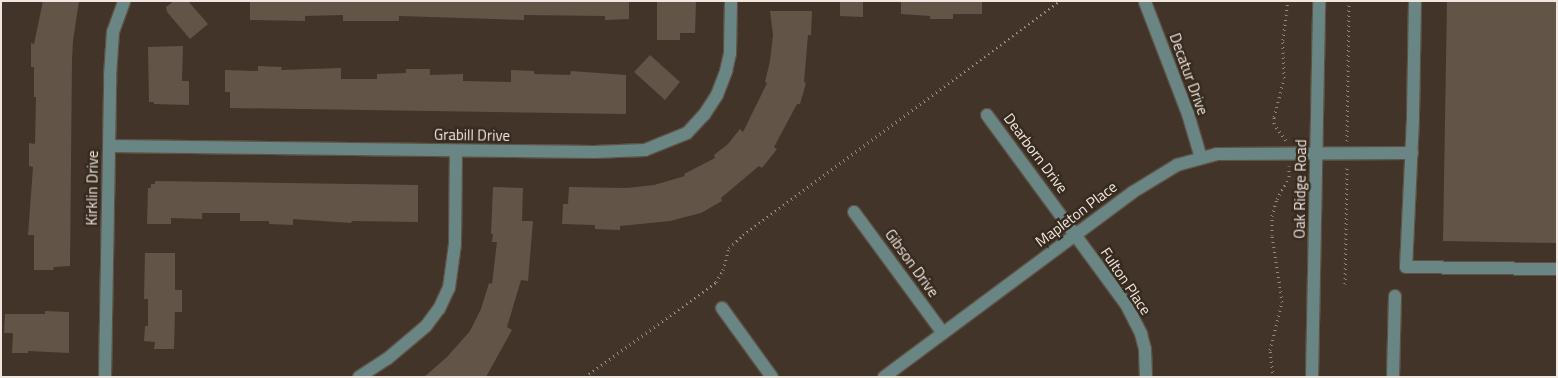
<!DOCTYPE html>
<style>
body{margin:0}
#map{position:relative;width:1558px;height:378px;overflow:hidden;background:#423429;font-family:"Titillium Web",sans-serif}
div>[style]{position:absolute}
.building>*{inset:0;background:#635448}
.path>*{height:3px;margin-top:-1.5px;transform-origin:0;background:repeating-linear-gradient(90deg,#958980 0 1px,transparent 0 5px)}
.roads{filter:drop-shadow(1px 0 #5e5146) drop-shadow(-1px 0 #5e5146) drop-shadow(0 1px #5e5146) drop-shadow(0 -1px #5e5146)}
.minor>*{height:12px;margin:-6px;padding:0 6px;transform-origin:6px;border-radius:6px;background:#698685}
span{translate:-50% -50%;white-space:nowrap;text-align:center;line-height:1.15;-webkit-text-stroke:5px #372a1f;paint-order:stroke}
.street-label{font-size:15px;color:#f0e7e0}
.frame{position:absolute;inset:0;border:2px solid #f0e7e0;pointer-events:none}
</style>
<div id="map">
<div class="building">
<div style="clip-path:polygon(43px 1px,79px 1px,73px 41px,72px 60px,70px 266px,54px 267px,53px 270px,34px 270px,34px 235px,28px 235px,33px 167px,29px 166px,29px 143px,35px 144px,36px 97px,34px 97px,34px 67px,31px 67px,31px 43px,34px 44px)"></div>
<div style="clip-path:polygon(174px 1px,188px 1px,208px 24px,190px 39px,167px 12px,166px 7px)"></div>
<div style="clip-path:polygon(250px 1px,629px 1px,629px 19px,605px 20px,605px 16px,524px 15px,524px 20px,399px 16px,399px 21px,343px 21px,343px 15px,305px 16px,305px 21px,250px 20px)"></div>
<div style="clip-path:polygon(657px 1px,696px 1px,695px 33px,680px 33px,680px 40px,657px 40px)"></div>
<div style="clip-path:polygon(840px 1px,863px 1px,863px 17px,840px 16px)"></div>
<div style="clip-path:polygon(901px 1px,982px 1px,982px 14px,953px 14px,953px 19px,930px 19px,930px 16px,901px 14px)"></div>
<div style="clip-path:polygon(1447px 1px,1557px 1px,1557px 243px,1443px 241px)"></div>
<div style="clip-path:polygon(770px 11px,812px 11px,811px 35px,808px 35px,804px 82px,806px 83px,800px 104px,797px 104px,774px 147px,777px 149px,762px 168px,759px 166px,721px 198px,722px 201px,701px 213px,670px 221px,620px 226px,620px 230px,595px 229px,595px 225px,562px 224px,563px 204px,568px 204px,569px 187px,627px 188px,654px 185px,685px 176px,684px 174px,715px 158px,714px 155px,728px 144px,740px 129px,743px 132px,767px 83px,765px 82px,770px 61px,773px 35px)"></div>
<div style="clip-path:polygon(183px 46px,182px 81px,189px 81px,189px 105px,154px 104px,154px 102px,149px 102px,148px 47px)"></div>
<div style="clip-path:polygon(650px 55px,680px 82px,665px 100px,634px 72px)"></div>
<div style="clip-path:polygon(258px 66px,282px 67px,281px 70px,341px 68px,341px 79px,377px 79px,377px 74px,406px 73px,406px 69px,430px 69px,430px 75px,463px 74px,463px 81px,511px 82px,511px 70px,534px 71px,534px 74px,570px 75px,571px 71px,626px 75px,626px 114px,230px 108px,230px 92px,225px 92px,225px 70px,258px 71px)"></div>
<div style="clip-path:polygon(155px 181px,418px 185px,418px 222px,352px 221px,351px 223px,293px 219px,293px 225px,269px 224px,269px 221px,240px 221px,240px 213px,202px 213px,202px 219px,171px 218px,171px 224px,147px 224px,148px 188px,151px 188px,151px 184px,155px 184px)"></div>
<div style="clip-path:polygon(493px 187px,523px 188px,522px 221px,533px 221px,528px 281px,521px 280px,507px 327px,512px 330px,486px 377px,424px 377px,447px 357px,470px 331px,481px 309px,489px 283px,492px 284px,497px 242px,492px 242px,493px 234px,491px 234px)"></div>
<div style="clip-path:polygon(145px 253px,175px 253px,175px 290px,182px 290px,182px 312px,175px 312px,174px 349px,154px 349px,155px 342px,144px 341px,145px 326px,148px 326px,148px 299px,144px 299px)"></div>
<div style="clip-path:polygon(45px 311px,69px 312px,69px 353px,28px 351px,28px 353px,12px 353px,13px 333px,4px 333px,5px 314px,45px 314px)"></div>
</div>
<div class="path">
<div style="left:1286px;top:140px;width:20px;rotate:-127deg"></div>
<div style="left:1274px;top:124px;width:7px;rotate:-90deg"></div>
<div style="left:1274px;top:117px;width:40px;rotate:-75.6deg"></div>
<div style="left:1284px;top:78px;width:38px;rotate:-92deg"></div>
<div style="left:1283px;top:40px;width:39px;rotate:-83deg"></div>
<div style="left:1347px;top:141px;width:140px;rotate:-89.2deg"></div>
<div style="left:1345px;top:284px;width:117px;rotate:-89deg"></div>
<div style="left:585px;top:377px;width:162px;rotate:-35.9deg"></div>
<div style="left:716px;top:282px;width:14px;rotate:-60deg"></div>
<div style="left:723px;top:270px;width:23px;rotate:-75deg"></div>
<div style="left:729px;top:248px;width:19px;rotate:-43deg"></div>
<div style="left:743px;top:235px;width:393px;rotate:-36.5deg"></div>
<div style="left:1273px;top:377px;width:27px;rotate:-96deg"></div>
<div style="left:1270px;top:350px;width:49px;rotate:-76deg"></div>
<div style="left:1282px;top:302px;width:68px;rotate:-98.5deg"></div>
<div style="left:1272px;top:235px;width:19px;rotate:-90deg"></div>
<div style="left:1272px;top:216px;width:18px;rotate:-74deg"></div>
<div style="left:1277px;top:199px;width:25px;rotate:-61deg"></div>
<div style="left:1289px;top:177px;width:11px;rotate:-90deg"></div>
</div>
<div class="roads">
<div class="minor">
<div style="left:1415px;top:1px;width:118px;rotate:91deg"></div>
<div style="left:1413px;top:119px;width:148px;rotate:92.7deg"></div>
<div style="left:1406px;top:267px;width:151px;rotate:0.8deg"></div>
<div style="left:1145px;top:2px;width:120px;rotate:69deg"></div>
<div style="left:1188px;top:114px;width:46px;rotate:73.5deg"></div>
<div style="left:987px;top:115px;width:235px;rotate:53.7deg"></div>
<div style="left:1126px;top:304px;width:34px;rotate:63deg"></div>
<div style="left:1141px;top:334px;width:16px;rotate:75deg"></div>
<div style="left:1145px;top:349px;width:28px;rotate:88deg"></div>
<div style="left:109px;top:146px;width:485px;rotate:0.7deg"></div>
<div style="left:594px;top:152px;width:51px;rotate:-2.2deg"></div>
<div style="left:645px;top:150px;width:45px;rotate:-22deg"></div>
<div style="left:687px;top:133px;width:25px;rotate:-47deg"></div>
<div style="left:704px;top:115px;width:24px;rotate:-57deg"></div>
<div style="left:717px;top:95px;width:26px;rotate:-69deg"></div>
<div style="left:726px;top:71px;width:18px;rotate:-77deg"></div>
<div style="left:730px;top:53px;width:52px;rotate:-88.9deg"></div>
<div style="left:854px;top:212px;width:150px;rotate:53.7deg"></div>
<div style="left:722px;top:308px;width:85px;rotate:54.1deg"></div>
<div style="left:105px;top:377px;width:301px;rotate:-89deg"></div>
<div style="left:110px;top:76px;width:44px;rotate:-86.1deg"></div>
<div style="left:113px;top:32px;width:33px;rotate:-70deg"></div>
<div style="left:359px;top:377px;width:33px;rotate:-33deg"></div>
<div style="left:387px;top:359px;width:51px;rotate:-40.2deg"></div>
<div style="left:426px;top:326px;width:21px;rotate:-53deg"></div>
<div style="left:439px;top:309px;width:23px;rotate:-65deg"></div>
<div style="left:449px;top:288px;width:44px;rotate:-82.2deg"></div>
<div style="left:455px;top:244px;width:93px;rotate:-89.4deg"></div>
<div style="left:884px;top:377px;width:310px;rotate:-36.6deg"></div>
<div style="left:1133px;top:192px;width:52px;rotate:-31.5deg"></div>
<div style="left:1177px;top:165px;width:41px;rotate:-15.4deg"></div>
<div style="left:1217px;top:154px;width:195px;rotate:-0.3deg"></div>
<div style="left:1312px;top:377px;width:376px;rotate:-88.9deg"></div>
<div style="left:1393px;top:377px;width:81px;rotate:-88.6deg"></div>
</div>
</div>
<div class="street-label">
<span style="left:1189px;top:74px;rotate:70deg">Decatur Drive</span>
<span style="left:472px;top:135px;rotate:1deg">Grabill Drive</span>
<span style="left:1036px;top:153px;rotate:53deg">Dearborn Drive</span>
<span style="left:92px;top:188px;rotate:-89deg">Kirklin Drive</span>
<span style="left:1300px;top:189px;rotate:-89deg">Oak Ridge Road</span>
<span style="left:1076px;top:214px;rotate:-37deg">Mapleton Place</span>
<span style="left:912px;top:263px;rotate:54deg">Gibson Drive</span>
<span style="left:1126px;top:281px;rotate:56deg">Fulton Place</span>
</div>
<div class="frame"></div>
</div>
